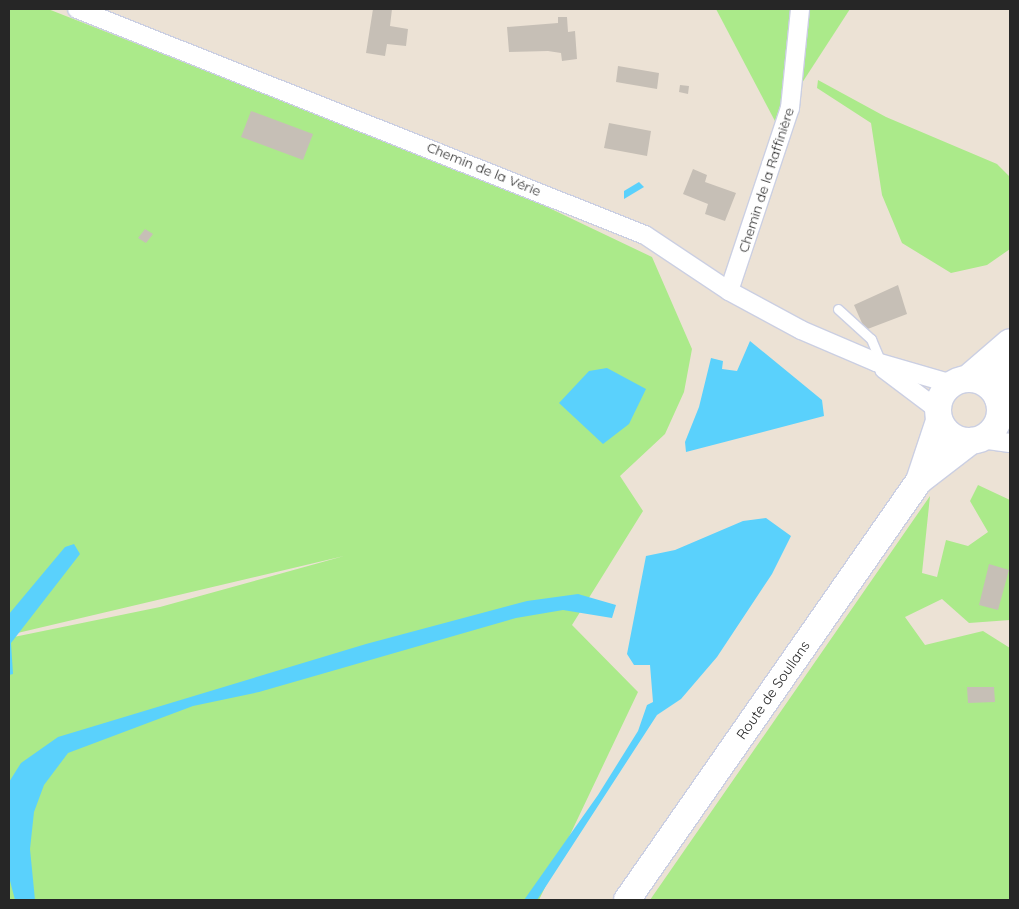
<!DOCTYPE html>
<meta charset="utf-8">
<style>
body{margin:0}
#map{position:relative;width:1019px;height:909px;overflow:hidden;background:#ece2d5;font-family:Quicksand,sans-serif}
div>[style]{position:absolute}
.green>*{inset:0;background:#abea8a}
.water>*{inset:0;background:#5ad1fc}
.building>*{inset:0;background:#c6bfb6}
.roads{filter:drop-shadow(1px 0 #cbcfe2) drop-shadow(-1px 0 #cbcfe2) drop-shadow(0 1px #cbcfe2) drop-shadow(0 -1px #cbcfe2)}
.service>*{height:9px;margin:-4.5px;padding:0 4.5px;transform-origin:4.5px;border-radius:4.5px;background:#fff}
.minor>*{height:18px;margin:-9px;padding:0 9px;transform-origin:9px;border-radius:9px;background:#fff}
.secondary>*{height:26px;margin:-13px;padding:0 13px;transform-origin:13px;border-radius:13px;background:#fff}
.secondary>.ring{margin:-13px;padding:0;box-sizing:content-box;background:none;border:26px solid #fff;border-radius:50%}
span{translate:-50% -50%;white-space:nowrap;text-align:center;line-height:1.15;-webkit-text-stroke:4.5px #fff;paint-order:stroke}
.street-label{font-size:14px;color:#262626}
.frame{position:absolute;inset:0;border:10px solid #262626;pointer-events:none}
</style>
<div id="map">
<div class="green">
<div style="clip-path:polygon(9px 9px,48px 9px,524px 196px,652px 257px,692px 349px,684px 392px,665px 434px,620px 476px,643px 511px,572px 625px,638px 692px,539px 900px,9px 900px,9px 638px,160px 607px,344px 556px,9px 635px)"></div>
<div style="clip-path:polygon(716px 9px,850px 9px,776px 123px)"></div>
<div style="clip-path:polygon(818px 80px,886px 117px,997px 164px,1010px 177px,1010px 249px,987px 265px,951px 273px,902px 243px,882px 195px,871px 123px,817px 88px)"></div>
<div style="clip-path:polygon(978px 485px,1010px 500px,1010px 620px,969px 623px,942px 599px,905px 617px,925px 645px,983px 631px,1010px 648px,1010px 900px,650px 900px,930px 496px,922px 573px,937px 577px,946px 540px,968px 546px,988px 532px,970px 501px)"></div>
</div>
<div class="water">
<div style="clip-path:polygon(639px 182px,644px 187px,624px 199px,624px 191px)"></div>
<div style="clip-path:polygon(750px 341px,822px 400px,824px 416px,686px 452px,685px 442px,699px 407px,711px 358px,723px 361px,722px 369px,737px 371px)"></div>
<div style="clip-path:polygon(607px 368px,646px 389px,629px 424px,603px 444px,559px 403px,589px 371px)"></div>
<div style="clip-path:polygon(766px 518px,791px 536px,772px 574px,717px 657px,681px 699px,657px 715px,537px 900px,524px 900px,598px 795px,638px 731px,647px 705px,653px 702px,650px 665px,634px 665px,627px 654px,646px 556px,675px 550px,743px 521px)"></div>
<div style="clip-path:polygon(74px 544px,80px 554px,11px 643px,13px 674px,9px 675px,9px 614px,65px 547px)"></div>
<div style="clip-path:polygon(578px 594px,616px 605px,612px 618px,563px 610px,516px 618px,259px 692px,193px 706px,68px 753px,44px 785px,34px 812px,30px 849px,35px 900px,15px 900px,9px 877px,9px 782px,21px 763px,58px 737px,366px 644px,527px 601px)"></div>
</div>
<div class="building">
<div style="clip-path:polygon(373px 9px,392px 9px,390px 26px,408px 29px,406px 46px,387px 44px,385px 56px,366px 53px)"></div>
<div style="clip-path:polygon(558px 17px,567px 17px,568px 32px,575px 31px,577px 59px,562px 61px,561px 53px,548px 51px,509px 52px,507px 27px,558px 23px)"></div>
<div style="clip-path:polygon(618px 66px,659px 73px,657px 89px,616px 82px)"></div>
<div style="clip-path:polygon(680px 85px,689px 86px,688px 94px,679px 92px)"></div>
<div style="clip-path:polygon(251px 111px,313px 134px,303px 160px,241px 137px)"></div>
<div style="clip-path:polygon(609px 123px,651px 131px,647px 156px,604px 148px)"></div>
<div style="clip-path:polygon(693px 169px,707px 175px,705px 182px,736px 193px,725px 221px,705px 214px,708px 204px,683px 194px)"></div>
<div style="clip-path:polygon(145px 229px,153px 234px,146px 243px,138px 238px)"></div>
<div style="clip-path:polygon(898px 285px,907px 314px,865px 330px,854px 305px)"></div>
<div style="clip-path:polygon(989px 564px,1009px 570px,998px 610px,979px 605px)"></div>
<div style="clip-path:polygon(967px 687px,994px 687px,995px 702px,968px 703px)"></div>
</div>
<div class="roads">
<div class="service">
<div style="left:838px;top:309px;width:45px;rotate:42.3deg"></div>
<div style="left:871px;top:339px;width:26px;rotate:67deg"></div>
</div>
<div class="minor">
<div style="left:77px;top:9px;width:611px;rotate:21.7deg"></div>
<div style="left:645px;top:235px;width:101px;rotate:33.7deg"></div>
<div style="left:729px;top:291px;width:82px;rotate:28.4deg"></div>
<div style="left:801px;top:330px;width:82px;rotate:23.1deg"></div>
<div style="left:876px;top:362px;width:79px;rotate:16.1deg"></div>
<div style="left:729px;top:291px;width:193px;rotate:-71.6deg"></div>
<div style="left:790px;top:108px;width:100px;rotate:-84.2deg"></div>
<div style="left:884px;top:369px;width:66px;rotate:37deg"></div>
<div style="left:1000px;top:408px;width:13px;rotate:39deg"></div>
<div style="left:981px;top:439px;width:29px;rotate:8deg"></div>
</div>
<div class="secondary">
<div style="left:968px;top:378px;width:55px;rotate:-40.6deg"></div>
<div class="ring" style="left:938px;top:379px;width:36px;height:36px"></div>
<div style="left:998px;top:399px;width:38px;rotate:-72deg"></div>
<div style="left:919px;top:481px;width:66px;rotate:-37.6deg"></div>
<div style="left:627px;top:900px;width:511px;rotate:-55.13deg"></div>
<div style="left:919px;top:481px;width:63px;rotate:-71.6deg"></div>
</div>
</div>
<div class="street-label">
<span style="left:484px;top:169px;rotate:22deg">Chemin de la Vérie</span>
<span style="left:766px;top:180px;rotate:-72deg">Chemin de la Raffinière</span>
<span style="left:773px;top:690px;rotate:-55deg">Route de Soullans</span>
</div>
<div class="frame"></div>
</div>
